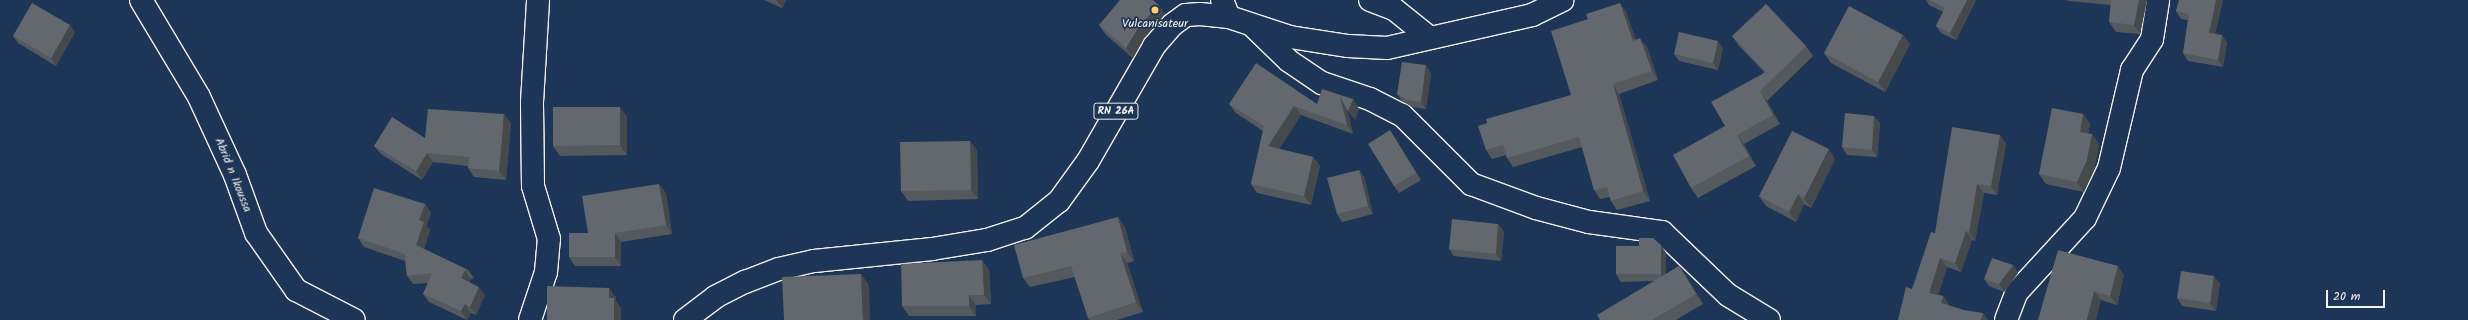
<!DOCTYPE html>
<style>
body{margin:0}
#map{position:relative;width:2468px;height:320px;overflow:hidden;background:#1d3557;font-family:Kalam,sans-serif}
div>[style]{position:absolute}
.roads{filter:drop-shadow(1px 0 #f4f1e8) drop-shadow(-1px 0 #f4f1e8) drop-shadow(0 1px #f4f1e8) drop-shadow(0 -1px #f4f1e8)}
.minor>*{height:22px;margin:-11px;padding:0 11px;transform-origin:11px;border-radius:11px;background:#1d3557}
.primary>*{height:22px;margin:-11px;padding:0 11px;transform-origin:11px;border-radius:11px;background:#1d3557}
.wall>*{inset:0;background:#54595e}
.shaded-wall>*{inset:0;background:#45494c}
.building>*{inset:0;background:#62686d}
.dots>*{width:11px;height:11px;translate:-50% -50%;box-sizing:border-box;border:2px solid #1d3557;border-radius:50%}
span{translate:-50% -50%;white-space:nowrap;text-align:center;line-height:1.15;-webkit-text-stroke:3.5px #1d3557;paint-order:stroke}
.shield-label span{padding:1px 3px;background:#1d3557;border:1px solid;border-radius:3px;-webkit-text-stroke-width:0}
.shield-label{font-size:11px;color:#f4f1e8;font-weight:700}
.poi-label{font-size:12px;color:#f4f1e8}
.street-label{font-size:12px;color:#f4f1e8}
.scale{position:absolute;left:2326px;top:290px;width:59px;height:18px;box-sizing:border-box;border:2px solid #f4f1e8;border-top:0;padding-left:5px;font-size:12px;line-height:14px;white-space:nowrap;color:#f4f1e8;-webkit-text-stroke:3px #1d3557;paint-order:stroke}
</style>
<div id="map">
<div class="roads">
<div class="minor">
<div style="left:141px;top:0;width:113px;rotate:59.1deg"></div>
<div style="left:199px;top:97px;width:86px;rotate:65.2deg"></div>
<div style="left:235px;top:175px;width:62px;rotate:70.1deg"></div>
<div style="left:256px;top:233px;width:70px;rotate:54.9deg"></div>
<div style="left:296px;top:290px;width:65px;rotate:27.3deg"></div>
<div style="left:1222px;top:0;width:18px;rotate:68deg"></div>
<div style="left:1370px;top:0;width:26px;rotate:21deg"></div>
<div style="left:1394px;top:9px;width:46px;rotate:38.9deg"></div>
<div style="left:1253px;top:26px;width:50px;rotate:44.2deg"></div>
<div style="left:1289px;top:61px;width:40px;rotate:34deg"></div>
<div style="left:1322px;top:83px;width:51px;rotate:18.4deg"></div>
<div style="left:1370px;top:99px;width:36px;rotate:27deg"></div>
<div style="left:1402px;top:115px;width:98px;rotate:45deg"></div>
<div style="left:1471px;top:184px;width:69px;rotate:20.3deg"></div>
<div style="left:1536px;top:208px;width:55px;rotate:14.8deg"></div>
<div style="left:1589px;top:222px;width:74px;rotate:7.8deg"></div>
<div style="left:1662px;top:232px;width:91px;rotate:43.7deg"></div>
<div style="left:1728px;top:295px;width:48px;rotate:31.4deg"></div>
<div style="left:530px;top:320px;width:51px;rotate:-71.6deg"></div>
<div style="left:546px;top:272px;width:33px;rotate:-85deg"></div>
<div style="left:549px;top:239px;width:55px;rotate:-106.8deg"></div>
<div style="left:533px;top:186px;width:84px;rotate:-90.7deg"></div>
<div style="left:532px;top:102px;width:102px;rotate:-86.6deg"></div>
<div style="left:2006px;top:320px;width:30px;rotate:-69deg"></div>
<div style="left:2017px;top:292px;width:100px;rotate:-47.4deg"></div>
<div style="left:2085px;top:218px;width:55px;rotate:-64.4deg"></div>
<div style="left:2109px;top:168px;width:101px;rotate:-76.8deg"></div>
<div style="left:2132px;top:70px;width:37px;rotate:-57deg"></div>
<div style="left:2152px;top:39px;width:39px;rotate:-81deg"></div>
</div>
<div class="primary">
<div style="left:685px;top:320px;width:38px;rotate:-37deg"></div>
<div style="left:715px;top:297px;width:34px;rotate:-27deg"></div>
<div style="left:745px;top:282px;width:36px;rotate:-21deg"></div>
<div style="left:779px;top:269px;width:36px;rotate:-13deg"></div>
<div style="left:814px;top:261px;width:119px;rotate:-5.8deg"></div>
<div style="left:932px;top:249px;width:56px;rotate:-9.3deg"></div>
<div style="left:987px;top:240px;width:40px;rotate:-18deg"></div>
<div style="left:1025px;top:228px;width:43px;rotate:-38.5deg"></div>
<div style="left:1059px;top:201px;width:49px;rotate:-54.1deg"></div>
<div style="left:1088px;top:161px;width:133px;rotate:-60.1deg"></div>
<div style="left:1154px;top:46px;width:28px;rotate:-49deg"></div>
<div style="left:1172px;top:25px;width:17px;rotate:-36deg"></div>
<div style="left:1186px;top:15px;width:14px;rotate:-4deg"></div>
<div style="left:1200px;top:14px;width:29px;rotate:6deg"></div>
<div style="left:1229px;top:17px;width:64px;rotate:18.2deg"></div>
<div style="left:1290px;top:37px;width:59px;rotate:8.8deg"></div>
<div style="left:1348px;top:46px;width:39px;rotate:3deg"></div>
<div style="left:1387px;top:48px;width:149px;rotate:-12.8deg"></div>
<div style="left:1532px;top:15px;width:34px;rotate:-26deg"></div>
</div>
</div>
<div class="wall">
<div style="clip-path:polygon(764px 0,786px 0,782px 8px)"></div>
<div style="clip-path:polygon(1926px 0,1976px 0,1956px 40px,1941px 33px,1936px 26px,1943px 12px,1929px 5px)"></div>
<div style="clip-path:polygon(2067px 0,2147px 0,2140px 34px,2116px 32px,2109px 22px,2111px 5px,2068px 1px)"></div>
<div style="clip-path:polygon(2179px 0,2223px 0,2215px 34px,2227px 42px,2223px 67px,2188px 61px,2183px 53px,2188px 20px,2181px 19px,2176px 11px)"></div>
<div style="clip-path:polygon(1620px 3px,1626px 12px,1636px 40px,1647px 47px,1658px 80px,1619px 94px,1650px 201px,1617px 210px,1611px 201px,1610px 197px,1600px 199px,1594px 190px,1582px 147px,1513px 167px,1507px 158px,1506px 155px,1492px 159px,1486px 150px,1571px 95px,1588px 19px)"></div>
<div style="clip-path:polygon(1165px 14px,1144px 38px,1133px 58px,1106px 35px,1099px 25px)"></div>
<div style="clip-path:polygon(75px 32px,56px 66px,18px 43px,13px 36px)"></div>
<div style="clip-path:polygon(1732px 36px,1806px 46px,1813px 56px,1767px 101px,1780px 124px,1744px 144px,1756px 166px,1698px 198px,1691px 188px,1725px 126px,1764px 72px,1739px 46px)"></div>
<div style="clip-path:polygon(1910px 44px,1885px 92px,1831px 63px,1824px 53px)"></div>
<div style="clip-path:polygon(1723px 48px,1718px 70px,1679px 61px,1674px 54px)"></div>
<div style="clip-path:polygon(1431px 73px,1426px 109px,1412px 107px,1402px 101px,1397px 94px)"></div>
<div style="clip-path:polygon(1353px 99px,1359px 109px,1355px 120px,1347px 109px,1353px 134px,1301px 115px,1279px 149px,1313px 157px,1320px 166px,1311px 205px,1257px 193px,1251px 184px,1263px 131px,1236px 113px,1229px 104px,1317px 104px)"></div>
<div style="clip-path:polygon(2083px 114px,2090px 124px,2088px 134px,2092px 134px,2099px 144px,2094px 170px,2084px 192px,2046px 184px,2039px 174px)"></div>
<div style="clip-path:polygon(1874px 116px,1880px 123px,1877px 157px,1847px 155px,1842px 147px)"></div>
<div style="clip-path:polygon(627px 117px,627px 155px,560px 156px,553px 146px)"></div>
<div style="clip-path:polygon(511px 123px,506px 180px,474px 177px,468px 168px,468px 166px,433px 162px,422px 180px,381px 154px,374px 146px,425px 138px)"></div>
<div style="clip-path:polygon(2000px 135px,2006px 144px,1997px 195px,1984px 193px,1975px 241px,1972px 240px,1961px 272px,1947px 267px,1938px 295px,1943px 296px,1949px 305px,1898px 320px,1912px 289px,1935px 233px)"></div>
<div style="clip-path:polygon(1395px 138px,1421px 180px,1399px 193px,1394px 186px)"></div>
<div style="clip-path:polygon(970px 141px,977px 151px,978px 199px,908px 201px,901px 191px)"></div>
<div style="clip-path:polygon(1835px 159px,1811px 208px,1804px 204px,1796px 222px,1766px 206px,1759px 196px)"></div>
<div style="clip-path:polygon(1359px 170px,1364px 177px,1373px 214px,1342px 222px,1337px 214px)"></div>
<div style="clip-path:polygon(666px 193px,672px 234px,621px 242px,621px 266px,575px 266px,569px 257px,588px 233px)"></div>
<div style="clip-path:polygon(425px 204px,431px 213px,426px 226px,430px 230px,424px 249px,468px 270px,474px 278px,471px 279px,469px 282px,485px 295px,476px 315px,471px 313px,467px 320px,429px 302px,423px 294px,428px 283px,413px 284px,407px 276px,405px 261px,364px 247px,358px 238px)"></div>
<div style="clip-path:polygon(1125px 227px,1134px 261px,1127px 263px,1143px 312px,1117px 320px,1089px 320px,1088px 318px,1075px 277px,1030px 287px,1023px 278px)"></div>
<div style="clip-path:polygon(1504px 231px,1501px 261px,1454px 256px,1449px 249px)"></div>
<div style="clip-path:polygon(1666px 253px,1666px 274px,1679px 266px,1686px 276px,1703px 304px,1676px 320px,1600px 320px,1654px 281px,1621px 282px,1616px 274px)"></div>
<div style="clip-path:polygon(982px 260px,989px 270px,991px 304px,976px 305px,976px 316px,909px 316px,902px 306px)"></div>
<div style="clip-path:polygon(2013px 265px,2018px 273px,2004px 292px,1989px 286px,1984px 279px)"></div>
<div style="clip-path:polygon(2124px 275px,2117px 305px,2101px 300px,2038px 320px)"></div>
<div style="clip-path:polygon(2220px 283px,2216px 311px,2182px 306px,2177px 298px)"></div>
</div>
<div class="shaded-wall">
<div style="clip-path:polygon(776px 0,786px 0,782px 8px)"></div>
<div style="clip-path:polygon(1967px 0,1976px 0,1956px 40px,1950px 33px)"></div>
<div style="clip-path:polygon(2139px 0,2147px 0,2140px 34px,2134px 25px)"></div>
<div style="clip-path:polygon(2216px 0,2223px 0,2214px 40px,2209px 33px)"></div>
<div style="clip-path:polygon(1620px 3px,1626px 12px,1639px 50px,1633px 41px)"></div>
<div style="clip-path:polygon(1159px 5px,1165px 14px,1144px 38px,1133px 58px,1126px 48px,1138px 28px)"></div>
<div style="clip-path:polygon(70px 25px,75px 32px,56px 66px,51px 58px)"></div>
<div style="clip-path:polygon(1903px 35px,1910px 44px,1885px 92px,1878px 82px)"></div>
<div style="clip-path:polygon(2222px 35px,2227px 42px,2223px 67px,2218px 60px)"></div>
<div style="clip-path:polygon(1640px 38px,1647px 47px,1658px 80px,1652px 71px)"></div>
<div style="clip-path:polygon(1718px 41px,1723px 48px,1718px 70px,1713px 63px)"></div>
<div style="clip-path:polygon(1426px 65px,1431px 73px,1426px 109px,1421px 102px)"></div>
<div style="clip-path:polygon(1613px 84px,1619px 94px,1650px 201px,1643px 191px)"></div>
<div style="clip-path:polygon(1760px 91px,1767px 101px,1780px 124px,1773px 115px)"></div>
<div style="clip-path:polygon(1340px 97px,1346px 106px,1353px 134px,1347px 125px)"></div>
<div style="clip-path:polygon(1353px 99px,1359px 109px,1355px 120px,1348px 111px)"></div>
<div style="clip-path:polygon(1294px 106px,1301px 115px,1274px 156px,1268px 146px)"></div>
<div style="clip-path:polygon(620px 107px,627px 117px,627px 155px,620px 145px)"></div>
<div style="clip-path:polygon(504px 114px,511px 123px,506px 180px,499px 171px)"></div>
<div style="clip-path:polygon(2083px 114px,2090px 124px,2086px 142px,2080px 132px)"></div>
<div style="clip-path:polygon(1874px 116px,1880px 123px,1877px 157px,1872px 150px)"></div>
<div style="clip-path:polygon(1390px 130px,1395px 138px,1421px 180px,1416px 173px)"></div>
<div style="clip-path:polygon(2092px 134px,2099px 144px,2094px 170px,2084px 192px,2077px 182px)"></div>
<div style="clip-path:polygon(1737px 135px,1744px 144px,1756px 166px,1749px 156px)"></div>
<div style="clip-path:polygon(2000px 135px,2006px 144px,1997px 195px,1991px 186px)"></div>
<div style="clip-path:polygon(970px 141px,977px 151px,978px 199px,971px 190px)"></div>
<div style="clip-path:polygon(1829px 149px,1835px 159px,1811px 208px,1804px 198px)"></div>
<div style="clip-path:polygon(427px 153px,433px 162px,422px 180px,416px 171px)"></div>
<div style="clip-path:polygon(1313px 157px,1320px 166px,1311px 205px,1304px 196px)"></div>
<div style="clip-path:polygon(1359px 170px,1364px 177px,1373px 214px,1368px 206px)"></div>
<div style="clip-path:polygon(659px 184px,666px 193px,672px 234px,666px 225px)"></div>
<div style="clip-path:polygon(1977px 184px,1984px 193px,1975px 241px,1969px 232px)"></div>
<div style="clip-path:polygon(1798px 194px,1804px 204px,1796px 222px,1789px 212px)"></div>
<div style="clip-path:polygon(425px 204px,431px 213px,426px 226px,430px 230px,422px 254px,416px 245px,419px 220px)"></div>
<div style="clip-path:polygon(1118px 217px,1125px 227px,1134px 261px,1127px 252px)"></div>
<div style="clip-path:polygon(1498px 224px,1504px 231px,1501px 261px,1496px 254px)"></div>
<div style="clip-path:polygon(1966px 231px,1972px 240px,1961px 272px,1955px 263px)"></div>
<div style="clip-path:polygon(615px 233px,621px 242px,621px 266px,615px 257px)"></div>
<div style="clip-path:polygon(1661px 245px,1666px 253px,1666px 281px,1661px 274px)"></div>
<div style="clip-path:polygon(1120px 253px,1127px 263px,1143px 312px,1136px 302px)"></div>
<div style="clip-path:polygon(1940px 258px,1947px 267px,1936px 302px,1929px 293px)"></div>
<div style="clip-path:polygon(982px 260px,989px 270px,991px 304px,984px 295px)"></div>
<div style="clip-path:polygon(2013px 265px,2018px 273px,2004px 292px,1999px 284px)"></div>
<div style="clip-path:polygon(1679px 266px,1686px 276px,1703px 304px,1696px 294px)"></div>
<div style="clip-path:polygon(2118px 266px,2124px 275px,2117px 305px,2110px 296px)"></div>
<div style="clip-path:polygon(465px 270px,471px 279px,467px 287px,461px 278px)"></div>
<div style="clip-path:polygon(861px 274px,869px 285px,870px 320px,863px 320px)"></div>
<div style="clip-path:polygon(2214px 276px,2220px 283px,2216px 311px,2210px 303px)"></div>
<div style="clip-path:polygon(479px 287px,485px 295px,476px 315px,470px 307px)"></div>
<div style="clip-path:polygon(609px 288px,616px 297px,616px 301px,621px 308px,621px 320px,614px 320px,609px 298px)"></div>
<div style="clip-path:polygon(2094px 291px,2101px 300px,2096px 320px,2087px 320px)"></div>
<div style="clip-path:polygon(969px 295px,976px 305px,976px 316px,969px 306px)"></div>
<div style="clip-path:polygon(1943px 296px,1949px 305px,1941px 303px)"></div>
<div style="clip-path:polygon(465px 304px,471px 313px,467px 320px,461px 311px)"></div>
<div style="clip-path:polygon(1983px 313px,1988px 320px,1981px 320px)"></div>
</div>
<div class="building">
<div style="clip-path:polygon(1120px 0,1153px 0,1159px 5px,1138px 28px,1126px 48px,1099px 25px)"></div>
<div style="clip-path:polygon(1929px 0,1967px 0,1950px 33px,1936px 26px,1945px 8px)"></div>
<div style="clip-path:polygon(2111px 0,2139px 0,2134px 25px,2109px 22px)"></div>
<div style="clip-path:polygon(2179px 0,2216px 0,2209px 33px,2222px 35px,2218px 60px,2183px 53px,2189px 14px,2176px 11px)"></div>
<div style="clip-path:polygon(32px 3px,70px 25px,51px 58px,13px 36px)"></div>
<div style="clip-path:polygon(1620px 3px,1633px 41px,1640px 38px,1652px 71px,1613px 84px,1643px 191px,1611px 201px,1607px 187px,1594px 190px,1579px 137px,1507px 158px,1503px 145px,1486px 150px,1478px 126px,1487px 123px,1486px 119px,1571px 95px,1551px 31px,1588px 19px,1586px 14px)"></div>
<div style="clip-path:polygon(1766px 4px,1806px 46px,1760px 91px,1773px 115px,1737px 135px,1749px 156px,1691px 188px,1673px 155px,1725px 126px,1711px 102px,1766px 72px,1732px 36px)"></div>
<div style="clip-path:polygon(1849px 6px,1903px 35px,1878px 82px,1824px 53px)"></div>
<div style="clip-path:polygon(1679px 32px,1718px 41px,1713px 63px,1674px 54px)"></div>
<div style="clip-path:polygon(1402px 62px,1426px 65px,1421px 102px,1407px 100px,1397px 94px)"></div>
<div style="clip-path:polygon(1256px 63px,1317px 104px,1322px 89px,1353px 99px,1348px 111px,1340px 97px,1347px 125px,1294px 106px,1268px 146px,1313px 157px,1304px 196px,1251px 184px,1264px 126px,1229px 104px)"></div>
<div style="clip-path:polygon(553px 107px,620px 107px,620px 145px,553px 146px)"></div>
<div style="clip-path:polygon(2052px 108px,2083px 114px,2080px 132px,2092px 134px,2087px 160px,2077px 182px,2039px 174px)"></div>
<div style="clip-path:polygon(428px 109px,504px 114px,499px 171px,468px 168px,469px 157px,427px 153px,416px 171px,374px 146px,392px 117px,425px 138px)"></div>
<div style="clip-path:polygon(1845px 113px,1874px 116px,1872px 150px,1842px 147px)"></div>
<div style="clip-path:polygon(1952px 127px,2000px 135px,1991px 186px,1977px 184px,1969px 232px,1966px 231px,1955px 263px,1940px 258px,1929px 293px,1943px 296px,1941px 303px,1964px 310px,1983px 313px,1981px 320px,1898px 320px,1906px 287px,1912px 289px,1931px 232px,1935px 233px)"></div>
<div style="clip-path:polygon(1390px 130px,1416px 173px,1394px 186px,1368px 144px)"></div>
<div style="clip-path:polygon(1792px 131px,1829px 149px,1804px 198px,1798px 194px,1789px 212px,1759px 196px)"></div>
<div style="clip-path:polygon(970px 141px,971px 190px,901px 191px,900px 142px)"></div>
<div style="clip-path:polygon(1359px 170px,1368px 206px,1337px 214px,1327px 178px)"></div>
<div style="clip-path:polygon(659px 184px,666px 225px,615px 233px,615px 257px,569px 257px,569px 233px,588px 233px,582px 196px)"></div>
<div style="clip-path:polygon(374px 188px,425px 204px,419px 220px,424px 222px,416px 245px,468px 270px,465px 270px,461px 278px,479px 287px,470px 307px,465px 304px,461px 311px,423px 294px,432px 273px,407px 276px,405px 254px,358px 238px)"></div>
<div style="clip-path:polygon(1118px 217px,1127px 252px,1120px 253px,1136px 302px,1088px 318px,1071px 266px,1023px 278px,1014px 245px)"></div>
<div style="clip-path:polygon(1452px 219px,1498px 224px,1496px 254px,1449px 249px)"></div>
<div style="clip-path:polygon(1639px 238px,1653px 238px,1661px 245px,1661px 274px,1616px 274px,1616px 246px,1639px 246px)"></div>
<div style="clip-path:polygon(2058px 250px,2118px 266px,2110px 296px,2094px 291px,2087px 320px,2038px 320px)"></div>
<div style="clip-path:polygon(1992px 258px,2013px 265px,1999px 284px,1984px 279px)"></div>
<div style="clip-path:polygon(982px 260px,984px 295px,969px 295px,969px 306px,902px 306px,901px 264px)"></div>
<div style="clip-path:polygon(1679px 266px,1696px 294px,1652px 320px,1600px 320px,1597px 315px)"></div>
<div style="clip-path:polygon(2181px 271px,2214px 276px,2210px 303px,2177px 298px)"></div>
<div style="clip-path:polygon(861px 274px,863px 320px,784px 320px,782px 277px)"></div>
<div style="clip-path:polygon(547px 286px,609px 288px,609px 298px,614px 298px,614px 320px,547px 320px)"></div>
</div>
<div class="dots">
<div style="left:1155px;top:10px;background:#ffd166"></div>
</div>
<div class="shield-label">
<span style="left:1116px;top:111px">RN 26A</span>
</div>
<div class="poi-label">
<span style="left:1155px;top:24px">Vulcanisateur</span>
</div>
<div class="street-label">
<span style="left:233px;top:175px;rotate:68deg">Abrid n Ikoussa</span>
</div>
<div class="scale">20 m</div>
</div>
